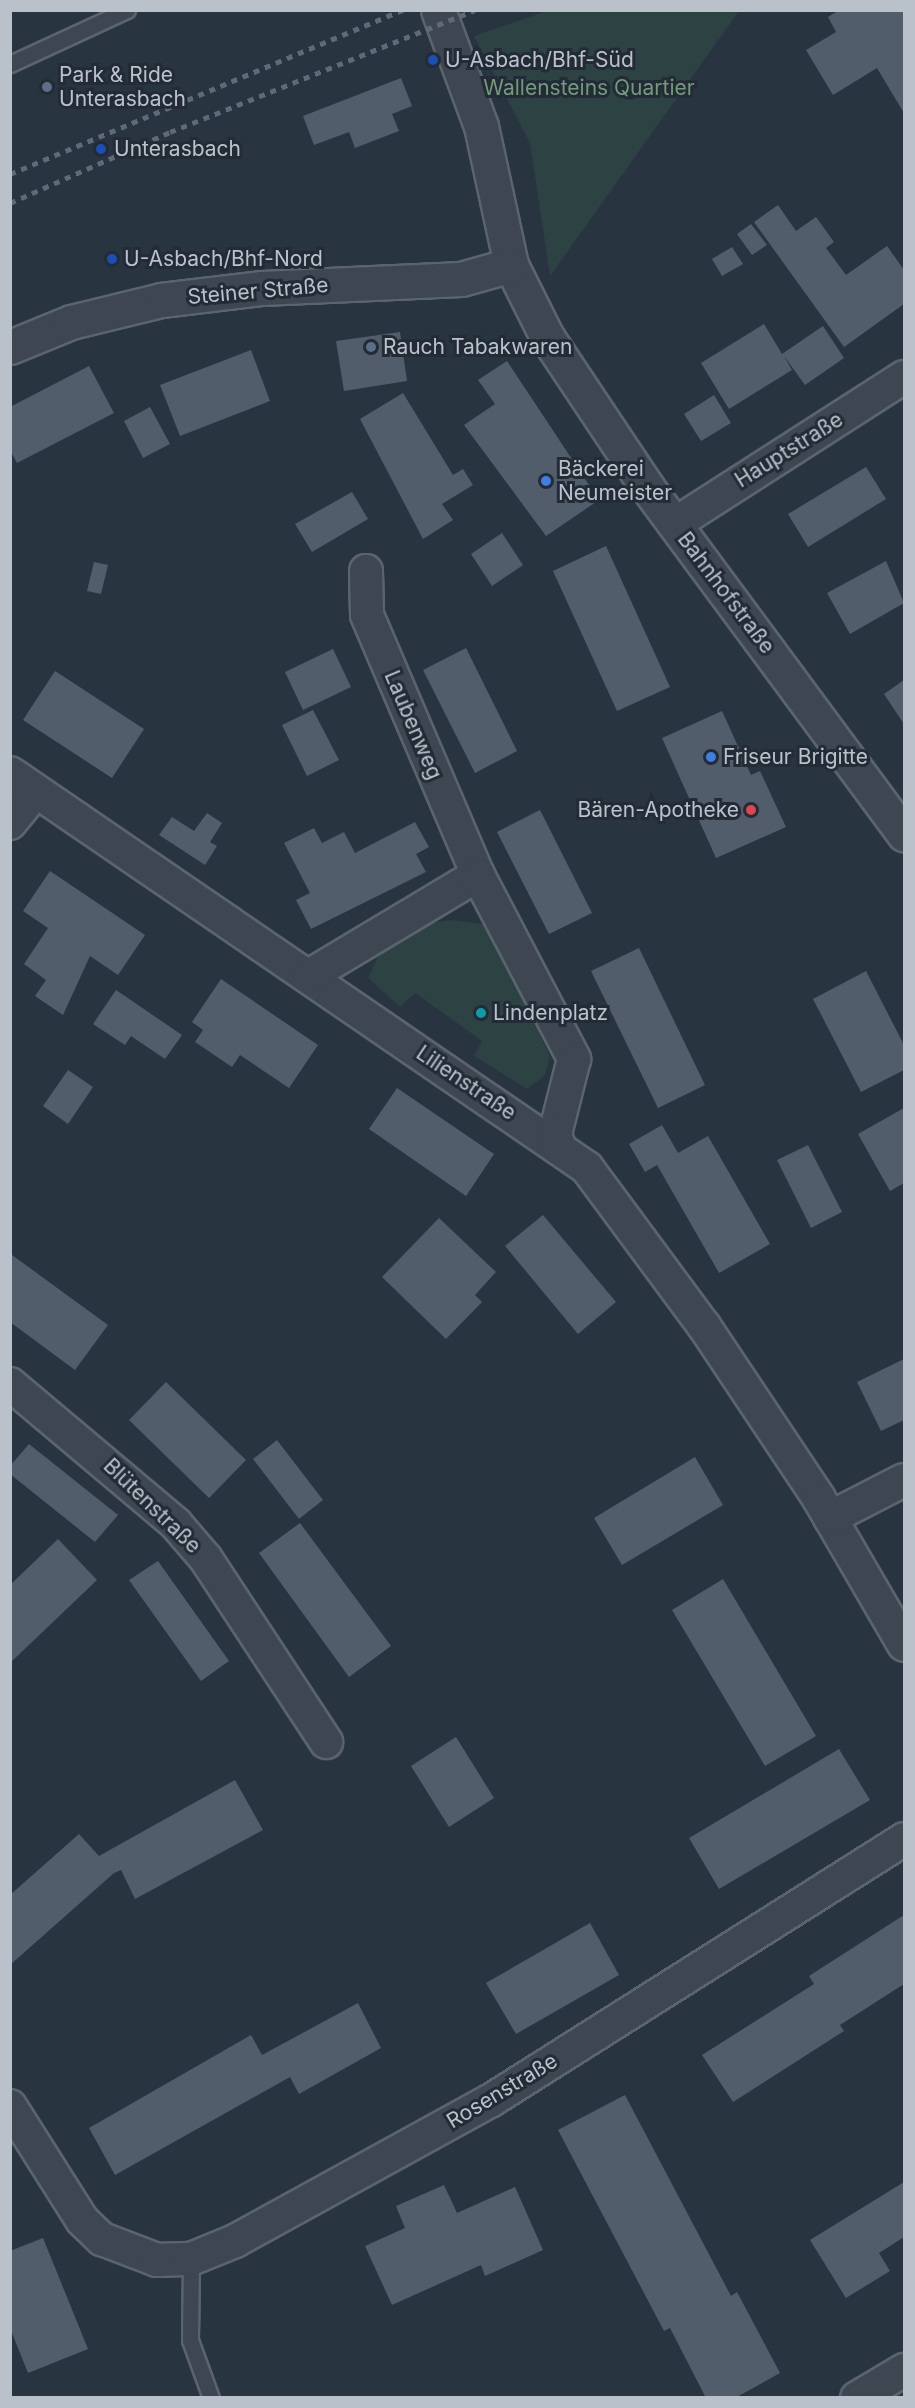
<!DOCTYPE html>
<meta charset="utf-8">
<style>
body{margin:0}
#map{position:relative;width:915px;height:2408px;overflow:hidden;background:#293441;font-family:Inter,sans-serif}
div>[style]{position:absolute}
.green>*{inset:0;background:#2c4243}
.building>*{inset:0;background:#525d6c}
.roads{filter:drop-shadow(2px 0 #5b646e) drop-shadow(-2px 0 #5b646e) drop-shadow(0 2px #5b646e) drop-shadow(0 -2px #5b646e)}
.service>*{height:15px;margin:-7.5px;padding:0 7.5px;transform-origin:7.5px;border-radius:7.5px;background:#3d4651}
.minor>*{height:32px;margin:-16px;padding:0 16px;transform-origin:16px;border-radius:16px;background:#3d4651}
.tertiary>*{height:33px;margin:-16.5px;padding:0 16.5px;transform-origin:16.5px;border-radius:16.5px;background:#3d4651}
.rail>*{height:4.5px;margin-top:-2.25px;transform-origin:0;background:repeating-linear-gradient(90deg,#5f6a78 0 6px,transparent 0 12px)}
.dots>*{width:16px;height:16px;translate:-50% -50%;box-sizing:border-box;border:3px solid #222b36;border-radius:50%}
span{translate:-50% -50%;white-space:nowrap;text-align:center;line-height:1.15;-webkit-text-stroke:6px #222b36;paint-order:stroke}
.poi-label{font-size:21px;color:#bac1cb}
.left{translate:0 -50%;text-align:left}
.right{translate:-100% -50%;text-align:right}
.park-label{font-size:21px;color:#739a7b}
.street-label{font-size:21px;color:#bac1cb}
.frame{position:absolute;inset:0;border:12px solid #bac1cb;pointer-events:none}
</style>
<div id="map">
<div class="green">
<div style="clip-path:polygon(550px 10px,739px 11px,550px 276px,530px 143px,474px 36px)"></div>
<div style="clip-path:polygon(452px 920px,482px 924px,499px 947px,550px 1056px,545px 1075px,527px 1089px,474px 1056px,482px 1041px,415px 993px,400px 1007px,368px 978px,380px 953px,423px 924px)"></div>
</div>
<div class="building">
<div style="clip-path:polygon(839px 10px,904px 10px,904px 113px,877px 68px,833px 95px,806px 50px,836px 32px,828px 17px)"></div>
<div style="clip-path:polygon(401px 78px,412px 106px,392px 114px,399px 131px,355px 148px,349px 132px,314px 145px,303px 116px)"></div>
<div style="clip-path:polygon(778px 205px,796px 231px,816px 217px,834px 242px,826px 248px,846px 275px,887px 246px,904px 270px,904px 304px,844px 347px,754px 222px)"></div>
<div style="clip-path:polygon(751px 224px,767px 245px,752px 255px,737px 234px)"></div>
<div style="clip-path:polygon(732px 247px,743px 264px,722px 276px,712px 259px)"></div>
<div style="clip-path:polygon(764px 324px,782px 354px,823px 326px,844px 358px,805px 385px,784px 356px,792px 370px,729px 409px,701px 363px)"></div>
<div style="clip-path:polygon(400px 332px,407px 381px,344px 391px,336px 341px)"></div>
<div style="clip-path:polygon(251px 350px,270px 401px,180px 436px,160px 385px)"></div>
<div style="clip-path:polygon(507px 361px,599px 500px,546px 536px,464px 425px,495px 404px,478px 380px)"></div>
<div style="clip-path:polygon(89px 366px,114px 413px,17px 463px,10px 450px,10px 407px)"></div>
<div style="clip-path:polygon(403px 393px,453px 475px,463px 469px,473px 485px,442px 504px,453px 520px,423px 539px,360px 419px)"></div>
<div style="clip-path:polygon(714px 395px,731px 423px,701px 441px,684px 414px)"></div>
<div style="clip-path:polygon(150px 407px,170px 444px,143px 458px,124px 421px)"></div>
<div style="clip-path:polygon(866px 467px,886px 499px,808px 547px,788px 514px)"></div>
<div style="clip-path:polygon(352px 492px,368px 519px,312px 552px,295px 524px)"></div>
<div style="clip-path:polygon(502px 533px,523px 565px,492px 586px,471px 554px)"></div>
<div style="clip-path:polygon(606px 546px,670px 687px,617px 711px,553px 571px)"></div>
<div style="clip-path:polygon(886px 561px,904px 603px,850px 634px,827px 593px)"></div>
<div style="clip-path:polygon(94px 562px,108px 565px,101px 594px,87px 591px)"></div>
<div style="clip-path:polygon(466px 648px,517px 751px,475px 773px,423px 670px)"></div>
<div style="clip-path:polygon(333px 649px,351px 687px,303px 710px,285px 672px)"></div>
<div style="clip-path:polygon(55px 671px,144px 729px,112px 778px,23px 720px)"></div>
<div style="clip-path:polygon(904px 680px,904px 724px,884px 694px)"></div>
<div style="clip-path:polygon(313px 710px,339px 760px,307px 776px,282px 725px)"></div>
<div style="clip-path:polygon(722px 711px,751px 775px,760px 771px,786px 827px,716px 858px,662px 738px)"></div>
<div style="clip-path:polygon(540px 810px,592px 913px,549px 934px,497px 832px)"></div>
<div style="clip-path:polygon(207px 813px,222px 823px,210px 842px,217px 846px,205px 865px,159px 835px,172px 817px,194px 831px)"></div>
<div style="clip-path:polygon(415px 822px,429px 847px,416px 854px,426px 872px,311px 929px,296px 900px,310px 893px,284px 843px,314px 828px,322px 843px,344px 832px,355px 853px)"></div>
<div style="clip-path:polygon(50px 871px,145px 935px,118px 975px,90px 956px,63px 1015px,35px 996px,46px 980px,24px 964px,48px 928px,23px 911px)"></div>
<div style="clip-path:polygon(639px 948px,705px 1085px,658px 1108px,591px 971px)"></div>
<div style="clip-path:polygon(866px 971px,904px 1045px,904px 1070px,861px 1092px,813px 999px)"></div>
<div style="clip-path:polygon(221px 979px,318px 1045px,289px 1088px,240px 1055px,232px 1067px,195px 1042px,203px 1030px,192px 1022px)"></div>
<div style="clip-path:polygon(116px 990px,182px 1035px,165px 1059px,131px 1036px,125px 1045px,93px 1024px)"></div>
<div style="clip-path:polygon(68px 1070px,93px 1087px,68px 1124px,43px 1106px)"></div>
<div style="clip-path:polygon(397px 1088px,494px 1154px,466px 1196px,369px 1129px)"></div>
<div style="clip-path:polygon(904px 1108px,904px 1183px,890px 1191px,858px 1134px)"></div>
<div style="clip-path:polygon(662px 1125px,678px 1153px,708px 1136px,770px 1244px,719px 1273px,657px 1165px,645px 1172px,629px 1144px)"></div>
<div style="clip-path:polygon(808px 1145px,842px 1212px,811px 1228px,777px 1160px)"></div>
<div style="clip-path:polygon(543px 1215px,616px 1302px,578px 1334px,505px 1246px)"></div>
<div style="clip-path:polygon(439px 1218px,496px 1272px,475px 1295px,482px 1302px,446px 1339px,382px 1277px)"></div>
<div style="clip-path:polygon(12px 1255px,108px 1325px,75px 1370px,10px 1322px)"></div>
<div style="clip-path:polygon(904px 1359px,904px 1420px,881px 1431px,857px 1382px)"></div>
<div style="clip-path:polygon(166px 1382px,246px 1460px,209px 1498px,129px 1420px)"></div>
<div style="clip-path:polygon(277px 1440px,323px 1500px,299px 1519px,253px 1459px)"></div>
<div style="clip-path:polygon(29px 1444px,118px 1515px,95px 1542px,10px 1474px,10px 1466px)"></div>
<div style="clip-path:polygon(695px 1457px,723px 1505px,622px 1565px,594px 1518px)"></div>
<div style="clip-path:polygon(300px 1523px,391px 1646px,349px 1677px,259px 1553px)"></div>
<div style="clip-path:polygon(58px 1539px,97px 1580px,10px 1663px,10px 1585px)"></div>
<div style="clip-path:polygon(158px 1561px,229px 1661px,201px 1681px,129px 1580px)"></div>
<div style="clip-path:polygon(723px 1579px,816px 1736px,765px 1766px,672px 1610px)"></div>
<div style="clip-path:polygon(456px 1737px,494px 1798px,449px 1827px,411px 1766px)"></div>
<div style="clip-path:polygon(839px 1749px,870px 1800px,719px 1889px,689px 1838px)"></div>
<div style="clip-path:polygon(235px 1780px,263px 1830px,135px 1899px,121px 1870px,114px 1873px,10px 1965px,10px 1895px,79px 1834px,99px 1856px)"></div>
<div style="clip-path:polygon(904px 1915px,904px 1984px,840px 2025px,844px 2031px,733px 2102px,702px 2055px,814px 1984px,809px 1976px)"></div>
<div style="clip-path:polygon(590px 1923px,619px 1975px,516px 2034px,486px 1983px)"></div>
<div style="clip-path:polygon(358px 2003px,381px 2048px,299px 2094px,290px 2077px,115px 2175px,89px 2128px,251px 2035px,262px 2055px)"></div>
<div style="clip-path:polygon(625px 2095px,731px 2296px,737px 2292px,780px 2373px,735px 2398px,706px 2398px,670px 2328px,664px 2331px,558px 2130px)"></div>
<div style="clip-path:polygon(904px 2182px,904px 2237px,879px 2253px,890px 2271px,846px 2298px,810px 2240px)"></div>
<div style="clip-path:polygon(444px 2185px,457px 2213px,515px 2187px,543px 2250px,485px 2276px,481px 2265px,392px 2305px,365px 2246px,405px 2228px,396px 2206px)"></div>
<div style="clip-path:polygon(43px 2238px,88px 2349px,28px 2373px,10px 2328px,10px 2251px)"></div>
</div>
<div class="roads">
<div class="service">
<div style="left:10px;top:64px;width:129px;rotate:-24.8deg"></div>
<div style="left:191px;top:2259px;width:81px;rotate:90.7deg"></div>
<div style="left:190px;top:2340px;width:62px;rotate:70.1deg"></div>
</div>
<div class="minor">
<div style="left:675px;top:524px;width:272px;rotate:-32.7deg"></div>
<div style="left:366px;top:571px;width:44px;rotate:88.7deg"></div>
<div style="left:367px;top:615px;width:283px;rotate:66.9deg"></div>
<div style="left:10px;top:773px;width:699px;rotate:34.39deg"></div>
<div style="left:587px;top:1168px;width:197px;rotate:53.5deg"></div>
<div style="left:704px;top:1326px;width:206px;rotate:56.3deg"></div>
<div style="left:818px;top:1497px;width:171px;rotate:59.8deg"></div>
<div style="left:10px;top:823px;width:41px;rotate:-50.9deg"></div>
<div style="left:309px;top:976px;width:197px;rotate:-30.9deg"></div>
<div style="left:478px;top:875px;width:208px;rotate:62.4deg"></div>
<div style="left:574px;top:1059px;width:77px;rotate:104.2deg"></div>
<div style="left:555px;top:1134px;width:13px;rotate:72deg"></div>
<div style="left:10px;top:1384px;width:217px;rotate:40.1deg"></div>
<div style="left:176px;top:1524px;width:46px;rotate:49.4deg"></div>
<div style="left:206px;top:1559px;width:219px;rotate:56.7deg"></div>
<div style="left:830px;top:1518px;width:83px;rotate:-27.2deg"></div>
<div style="left:10px;top:2106px;width:135px;rotate:57.7deg"></div>
<div style="left:82px;top:2220px;width:28px;rotate:44deg"></div>
<div style="left:102px;top:2239px;width:59px;rotate:20.9deg"></div>
<div style="left:157px;top:2260px;width:34px;rotate:-2deg"></div>
<div style="left:191px;top:2259px;width:48px;rotate:-22.2deg"></div>
<div style="left:235px;top:2241px;width:291px;rotate:-28.8deg"></div>
<div style="left:490px;top:2101px;width:490px;rotate:-32.3deg"></div>
<div style="left:857px;top:2398px;width:55px;rotate:-30.8deg"></div>
</div>
<div class="tertiary">
<div style="left:438px;top:10px;width:124px;rotate:69.7deg"></div>
<div style="left:481px;top:126px;width:142px;rotate:77.8deg"></div>
<div style="left:511px;top:265px;width:80px;rotate:63.4deg"></div>
<div style="left:547px;top:337px;width:180px;rotate:56.3deg"></div>
<div style="left:647px;top:487px;width:432px;rotate:53.5deg"></div>
<div style="left:10px;top:347px;width:66px;rotate:-22.3deg"></div>
<div style="left:71px;top:322px;width:93px;rotate:-13.7deg"></div>
<div style="left:161px;top:300px;width:102px;rotate:-6.8deg"></div>
<div style="left:262px;top:288px;width:199px;rotate:-2.6deg"></div>
<div style="left:461px;top:279px;width:52px;rotate:-15.6deg"></div>
</div>
</div>
<div class="rail">
<div style="left:10px;top:174px;width:426px;rotate:-22.7deg"></div>
<div style="left:10px;top:203px;width:175px;rotate:-23.9deg"></div>
<div style="left:170px;top:132px;width:328px;rotate:-21.8deg"></div>
</div>
<div class="dots">
<div style="left:433px;top:60px;background:#1a4fb4"></div>
<div style="left:47px;top:87px;background:#5c6f8a"></div>
<div style="left:101px;top:149px;background:#1a4fb4"></div>
<div style="left:112px;top:259px;background:#1a4fb4"></div>
<div style="left:371px;top:347px;background:#5c6f8a"></div>
<div style="left:546px;top:481px;background:#3f7fe0"></div>
<div style="left:711px;top:757px;background:#3f7fe0"></div>
<div style="left:751px;top:810px;background:#e0444e"></div>
<div style="left:481px;top:1013px;background:#0f9aa8"></div>
</div>
<div class="poi-label">
<span class="left" style="left:445px;top:60px">U-Asbach/Bhf-Süd</span>
<span class="left" style="left:59px;top:87px">Park &amp; Ride<br>Unterasbach</span>
<span class="left" style="left:114px;top:149px">Unterasbach</span>
<span class="left" style="left:124px;top:259px">U-Asbach/Bhf-Nord</span>
<span class="left" style="left:383px;top:347px">Rauch Tabakwaren</span>
<span class="left" style="left:558px;top:481px">Bäckerei<br>Neumeister</span>
<span class="left" style="left:723px;top:757px">Friseur Brigitte</span>
<span class="right" style="left:739px;top:810px">Bären-Apotheke</span>
<span class="left" style="left:493px;top:1013px">Lindenplatz</span>
</div>
<div class="park-label">
<span style="left:589px;top:88px">Wallensteins Quartier</span>
</div>
<div class="street-label">
<span style="left:258px;top:291px;rotate:-5deg">Steiner Straße</span>
<span style="left:789px;top:450px;rotate:-32deg">Hauptstraße</span>
<span style="left:726px;top:593px;rotate:53deg">Bahnhofstraße</span>
<span style="left:413px;top:725px;rotate:67deg">Laubenweg</span>
<span style="left:466px;top:1083px;rotate:34deg">Lilienstraße</span>
<span style="left:152px;top:1506px;rotate:44deg">Blütenstraße</span>
<span style="left:502px;top:2091px;rotate:-31deg">Rosenstraße</span>
</div>
<div class="frame"></div>
</div>
